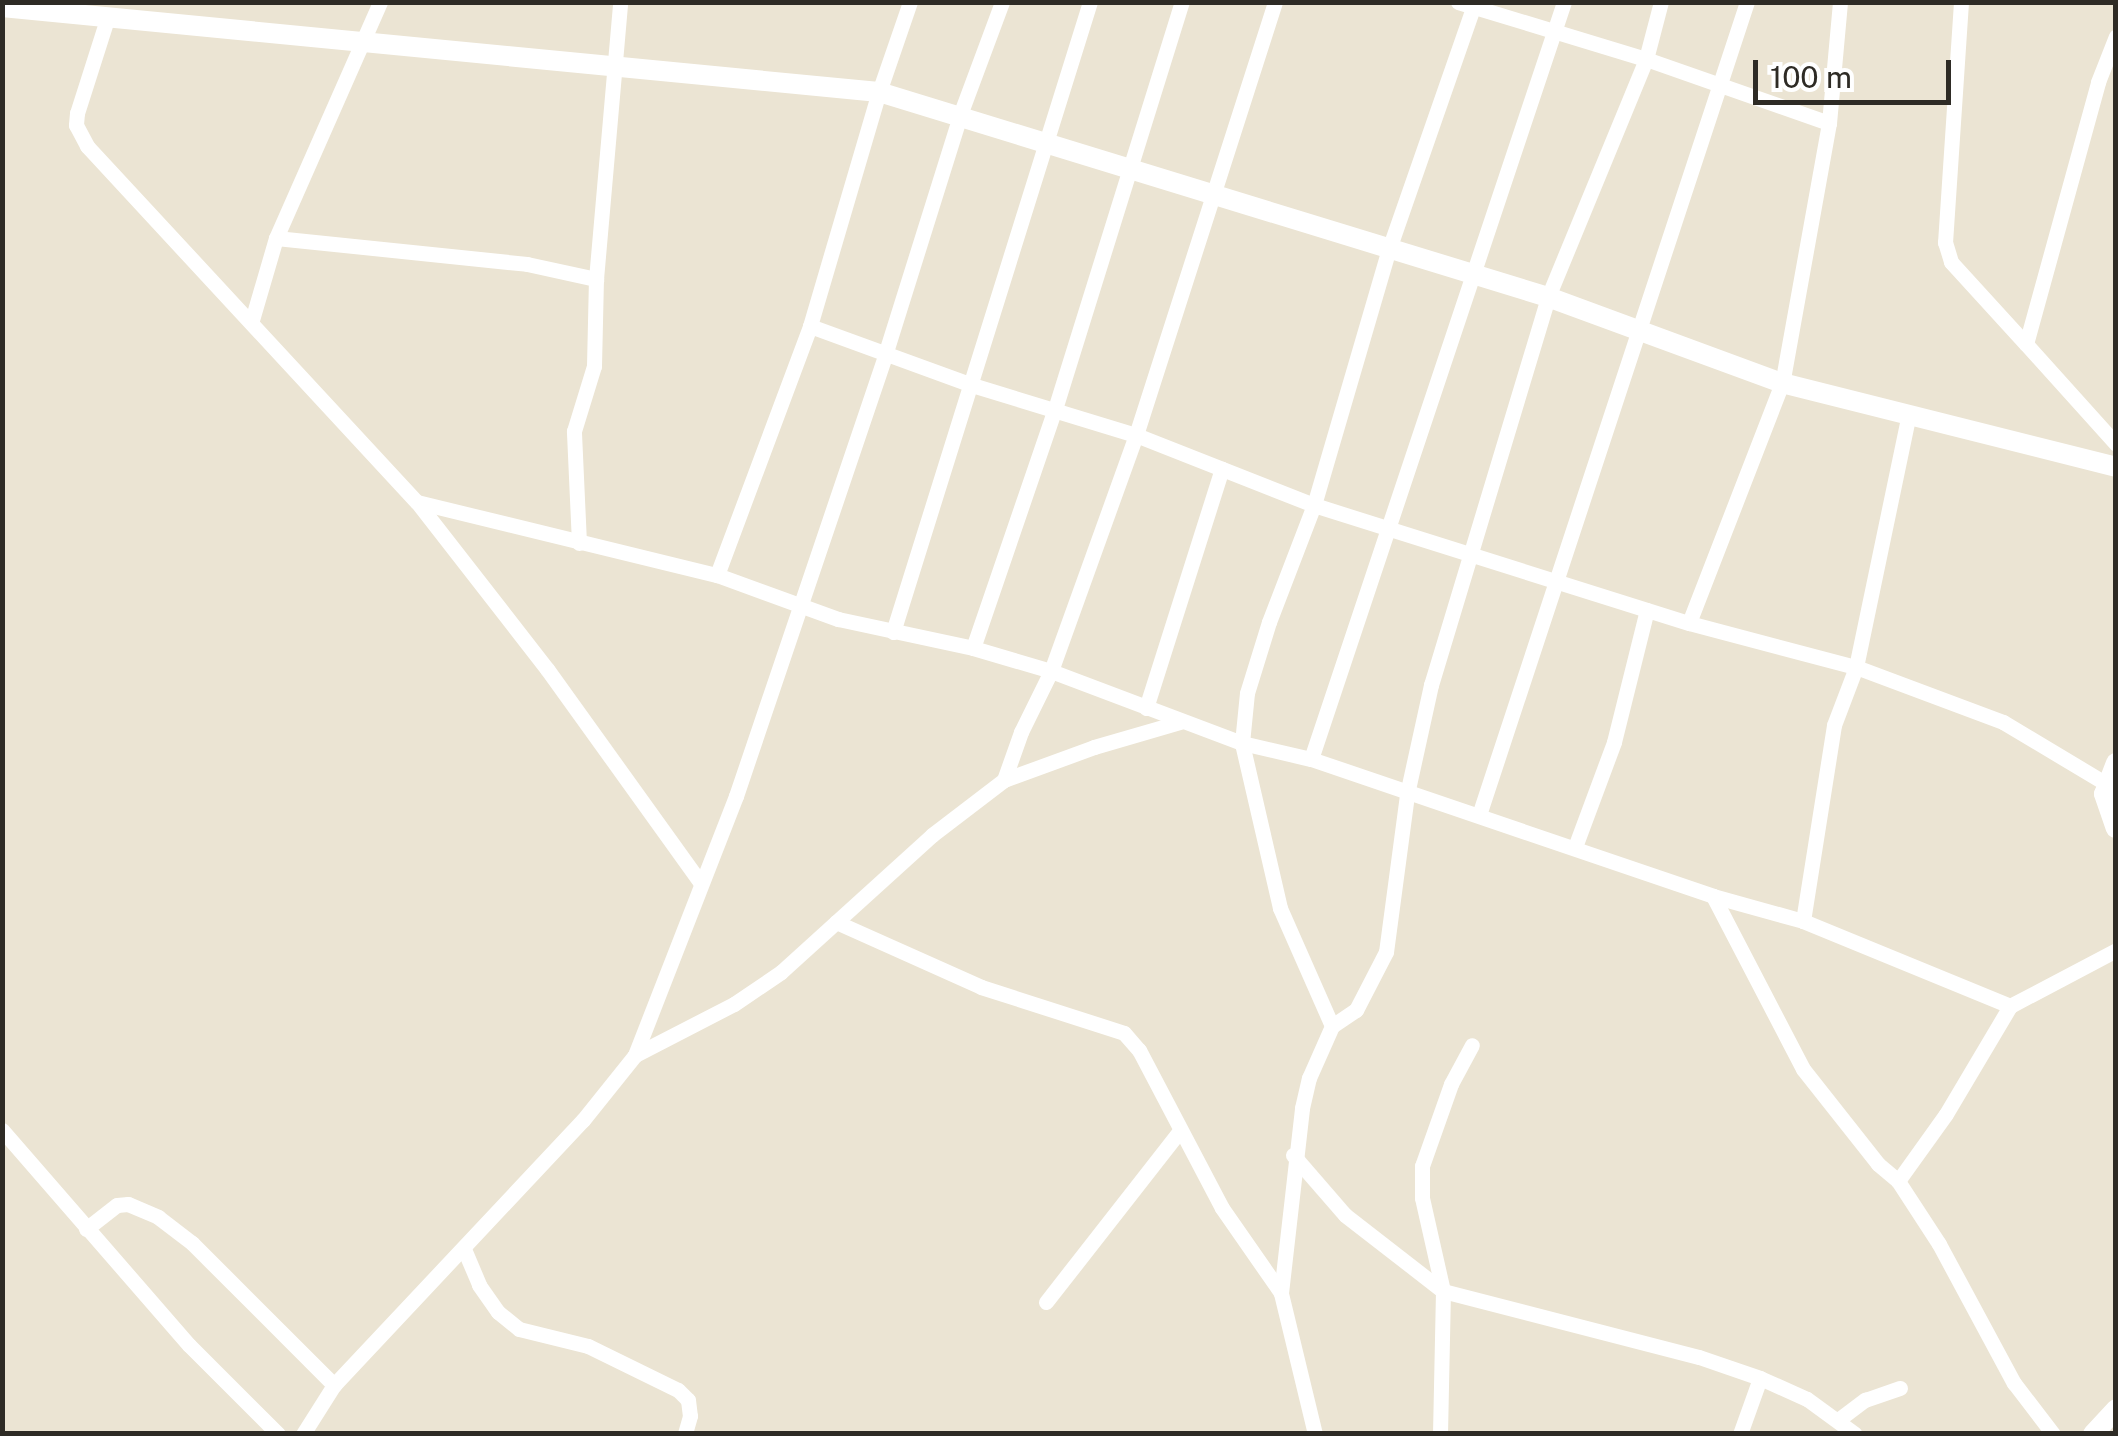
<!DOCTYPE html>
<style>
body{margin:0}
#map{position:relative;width:2118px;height:1436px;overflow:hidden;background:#ebe4d3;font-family:"Public Sans",sans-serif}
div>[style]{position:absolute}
.minor>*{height:15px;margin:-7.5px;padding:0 7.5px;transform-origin:7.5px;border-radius:7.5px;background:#fff}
.tertiary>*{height:20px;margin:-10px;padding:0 10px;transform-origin:10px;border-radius:10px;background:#fff}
span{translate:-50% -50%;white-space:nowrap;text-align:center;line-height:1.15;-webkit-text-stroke:10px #fff;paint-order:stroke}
.frame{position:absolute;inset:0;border:5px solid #2e2b25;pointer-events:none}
.scale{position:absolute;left:1753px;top:60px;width:198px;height:45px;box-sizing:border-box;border:5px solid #2e2b25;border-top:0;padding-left:12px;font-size:30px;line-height:35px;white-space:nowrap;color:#2e2b25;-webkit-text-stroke:8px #fff;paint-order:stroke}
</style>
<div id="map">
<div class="minor">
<i style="left:1458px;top:2px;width:196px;rotate:16.9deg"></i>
<i style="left:1646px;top:59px;width:194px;rotate:19.3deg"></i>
<i style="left:1829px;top:123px;width:264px;rotate:100.2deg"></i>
<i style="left:1782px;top:383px;width:257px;rotate:111.2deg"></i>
<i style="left:1961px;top:2px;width:241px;rotate:93.8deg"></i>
<i style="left:1945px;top:242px;width:21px;rotate:73deg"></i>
<i style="left:1951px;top:262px;width:111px;rotate:47.6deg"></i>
<i style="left:2026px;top:344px;width:272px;rotate:-74.6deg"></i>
<i style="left:2098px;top:82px;width:49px;rotate:-68.6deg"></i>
<i style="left:108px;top:16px;width:102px;rotate:107.7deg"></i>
<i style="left:77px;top:113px;width:12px;rotate:95deg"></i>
<i style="left:76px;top:125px;width:24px;rotate:62deg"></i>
<i style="left:87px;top:146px;width:485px;rotate:47.2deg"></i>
<i style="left:417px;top:502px;width:212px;rotate:52.1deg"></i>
<i style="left:547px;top:669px;width:262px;rotate:54.3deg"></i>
<i style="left:1829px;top:123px;width:121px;rotate:-84.8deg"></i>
<i style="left:276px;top:238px;width:252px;rotate:5.9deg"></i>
<i style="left:527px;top:264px;width:71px;rotate:12.3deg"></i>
<i style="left:252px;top:320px;width:85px;rotate:-73.7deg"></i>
<i style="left:276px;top:238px;width:258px;rotate:-66.2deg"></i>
<i style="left:810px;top:326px;width:172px;rotate:20deg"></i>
<i style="left:972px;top:385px;width:171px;rotate:17deg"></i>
<i style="left:1136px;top:435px;width:191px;rotate:21.5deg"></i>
<i style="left:1314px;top:505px;width:393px;rotate:17.5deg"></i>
<i style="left:1689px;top:623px;width:173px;rotate:14.8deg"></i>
<i style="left:1856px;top:667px;width:157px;rotate:20.5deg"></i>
<i style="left:2003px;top:722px;width:119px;rotate:30.9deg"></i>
<i style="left:2026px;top:344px;width:135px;rotate:48deg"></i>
<i style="left:417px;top:502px;width:309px;rotate:13.7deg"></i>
<i style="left:717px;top:575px;width:129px;rotate:20deg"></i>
<i style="left:838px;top:619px;width:138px;rotate:12.1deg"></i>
<i style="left:973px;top:648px;width:81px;rotate:16.4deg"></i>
<i style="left:1051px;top:671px;width:204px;rotate:20.7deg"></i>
<i style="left:1242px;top:743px;width:71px;rotate:13.1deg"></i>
<i style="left:1311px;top:759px;width:425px;rotate:18.8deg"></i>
<i style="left:1713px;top:896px;width:93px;rotate:15.5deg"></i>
<i style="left:1803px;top:921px;width:224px;rotate:22.3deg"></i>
<i style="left:2010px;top:1006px;width:120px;rotate:-27.8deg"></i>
<i style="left:579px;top:543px;width:112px;rotate:-92.6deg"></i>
<i style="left:574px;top:431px;width:68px;rotate:-72.9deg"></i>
<i style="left:594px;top:366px;width:87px;rotate:-88.7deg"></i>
<i style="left:596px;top:279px;width:278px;rotate:-85deg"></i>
<i style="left:717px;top:575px;width:266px;rotate:-69.5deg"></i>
<i style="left:810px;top:326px;width:244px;rotate:-73.6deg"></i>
<i style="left:879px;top:92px;width:95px;rotate:-71deg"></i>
<i style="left:893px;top:632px;width:660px;rotate:-72.64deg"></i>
<i style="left:973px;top:648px;width:253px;rotate:-71.1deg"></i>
<i style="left:1055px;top:409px;width:426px;rotate:-72.7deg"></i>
<i style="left:1146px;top:708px;width:251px;rotate:-72.4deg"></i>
<i style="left:1311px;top:759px;width:798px;rotate:-71.52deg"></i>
<i style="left:1004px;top:780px;width:51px;rotate:-70.5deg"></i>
<i style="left:1021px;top:732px;width:68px;rotate:-63.8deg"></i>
<i style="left:1051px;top:671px;width:251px;rotate:-70.2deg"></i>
<i style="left:1136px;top:435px;width:455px;rotate:-72.2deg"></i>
<i style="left:1479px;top:815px;width:856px;rotate:-71.76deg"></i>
<i style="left:1575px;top:847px;width:112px;rotate:-69.6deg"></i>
<i style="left:1614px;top:742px;width:136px;rotate:-76deg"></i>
<i style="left:1713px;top:896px;width:195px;rotate:62.5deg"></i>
<i style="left:1803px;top:1069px;width:121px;rotate:51.7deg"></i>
<i style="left:1878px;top:1164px;width:26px;rotate:40deg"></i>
<i style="left:1898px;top:1181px;width:75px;rotate:56.9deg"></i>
<i style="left:1939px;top:1244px;width:158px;rotate:61.7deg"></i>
<i style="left:2014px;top:1383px;width:64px;rotate:52.6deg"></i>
<i style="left:1803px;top:921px;width:198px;rotate:-81deg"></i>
<i style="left:1834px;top:725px;width:62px;rotate:-69.2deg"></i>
<i style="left:1856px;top:667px;width:259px;rotate:-78.2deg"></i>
<i style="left:836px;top:922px;width:159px;rotate:24.1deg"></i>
<i style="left:981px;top:987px;width:150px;rotate:17.8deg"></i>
<i style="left:1124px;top:1033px;width:23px;rotate:49deg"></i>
<i style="left:1139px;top:1050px;width:178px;rotate:62.3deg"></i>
<i style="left:1222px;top:1208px;width:103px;rotate:55.2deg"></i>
<i style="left:1332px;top:1026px;width:29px;rotate:-34deg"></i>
<i style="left:1356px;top:1010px;width:65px;rotate:-62.7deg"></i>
<i style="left:1386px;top:952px;width:159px;rotate:-82.4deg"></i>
<i style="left:1407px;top:794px;width:112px;rotate:-77.6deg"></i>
<i style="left:1431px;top:685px;width:405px;rotate:-73.2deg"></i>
<i style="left:1548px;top:297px;width:257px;rotate:-67.6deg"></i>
<i style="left:1646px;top:59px;width:59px;rotate:-75.3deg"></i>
<i style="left:635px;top:1055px;width:111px;rotate:-27.3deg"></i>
<i style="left:734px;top:1004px;width:57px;rotate:-34.2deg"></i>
<i style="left:781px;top:972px;width:204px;rotate:-42.2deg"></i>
<i style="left:932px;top:835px;width:91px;rotate:-37.4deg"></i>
<i style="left:1004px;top:780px;width:96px;rotate:-20.1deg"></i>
<i style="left:1094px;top:747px;width:90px;rotate:-16.2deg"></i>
<i style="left:2px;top:1130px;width:285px;rotate:49deg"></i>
<i style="left:189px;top:1345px;width:126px;rotate:45deg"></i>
<i style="left:1293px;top:1155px;width:79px;rotate:49.1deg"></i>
<i style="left:1345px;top:1215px;width:124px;rotate:37.8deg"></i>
<i style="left:1443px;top:1291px;width:264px;rotate:14.5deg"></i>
<i style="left:1699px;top:1357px;width:65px;rotate:19deg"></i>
<i style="left:1760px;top:1378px;width:51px;rotate:24.1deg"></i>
<i style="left:1807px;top:1399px;width:59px;rotate:36.1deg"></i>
<i style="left:1898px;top:1181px;width:82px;rotate:-54.4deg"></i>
<i style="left:1946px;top:1114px;width:126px;rotate:-59.3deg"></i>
<i style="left:86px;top:1229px;width:39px;rotate:-38deg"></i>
<i style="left:117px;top:1205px;width:11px;rotate:-5deg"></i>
<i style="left:128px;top:1204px;width:33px;rotate:23deg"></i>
<i style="left:158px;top:1217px;width:43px;rotate:37.4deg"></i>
<i style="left:192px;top:1243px;width:201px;rotate:45deg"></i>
<i style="left:464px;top:1249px;width:39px;rotate:67deg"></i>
<i style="left:479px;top:1285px;width:33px;rotate:55deg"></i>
<i style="left:498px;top:1312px;width:27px;rotate:39deg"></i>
<i style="left:519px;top:1329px;width:71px;rotate:13.8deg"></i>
<i style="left:588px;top:1346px;width:100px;rotate:26.1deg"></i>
<i style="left:678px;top:1390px;width:14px;rotate:45deg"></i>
<i style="left:688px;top:1400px;width:16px;rotate:83deg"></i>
<i style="left:690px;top:1416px;width:19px;rotate:106deg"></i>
<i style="left:1046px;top:1302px;width:216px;rotate:-52deg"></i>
<i style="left:1838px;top:1420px;width:34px;rotate:-37deg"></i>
<i style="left:1865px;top:1400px;width:37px;rotate:-19deg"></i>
<i style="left:303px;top:1434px;width:58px;rotate:-57.7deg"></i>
<i style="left:334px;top:1385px;width:364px;rotate:-46.8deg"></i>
<i style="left:583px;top:1120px;width:83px;rotate:-51.3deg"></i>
<i style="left:635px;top:1055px;width:278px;rotate:-68.7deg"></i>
<i style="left:736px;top:796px;width:465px;rotate:-71.3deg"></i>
<i style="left:885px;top:355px;width:251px;rotate:-72.6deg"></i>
<i style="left:960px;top:115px;width:121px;rotate:-69.6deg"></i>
<i style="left:1315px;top:1434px;width:145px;rotate:-103.6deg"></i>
<i style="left:1281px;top:1293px;width:186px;rotate:-83.5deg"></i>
<i style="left:1302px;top:1108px;width:31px;rotate:-77deg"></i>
<i style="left:1309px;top:1078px;width:57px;rotate:-66.1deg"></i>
<i style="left:1332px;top:1026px;width:129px;rotate:-113.8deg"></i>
<i style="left:1280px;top:908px;width:169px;rotate:-103deg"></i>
<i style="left:1242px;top:743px;width:50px;rotate:-84.3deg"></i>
<i style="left:1247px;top:693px;width:74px;rotate:-72.8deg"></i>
<i style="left:1269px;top:622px;width:125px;rotate:-69deg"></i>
<i style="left:1314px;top:505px;width:267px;rotate:-73.7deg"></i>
<i style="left:1389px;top:249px;width:262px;rotate:-70.8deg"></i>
<i style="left:1440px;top:1434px;width:143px;rotate:-88.8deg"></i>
<i style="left:1443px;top:1291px;width:95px;rotate:-102.7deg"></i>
<i style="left:1422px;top:1198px;width:32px;rotate:-90deg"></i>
<i style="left:1422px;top:1166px;width:87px;rotate:-70.5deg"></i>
<i style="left:1451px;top:1084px;width:44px;rotate:-61.7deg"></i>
<i style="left:1740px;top:1434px;width:59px;rotate:-70.3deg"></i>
</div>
<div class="tertiary">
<i style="left:2px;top:7px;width:881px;rotate:5.54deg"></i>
<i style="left:879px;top:92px;width:700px;rotate:17.04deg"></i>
<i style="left:1548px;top:297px;width:249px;rotate:20.2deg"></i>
<i style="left:1782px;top:383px;width:344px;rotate:14.1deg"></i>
<i style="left:2116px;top:763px;width:33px;rotate:111deg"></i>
<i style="left:2104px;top:794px;width:36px;rotate:71deg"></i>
<i style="left:2093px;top:1434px;width:34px;rotate:-47deg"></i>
</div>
<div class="frame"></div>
<div class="scale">100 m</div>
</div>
